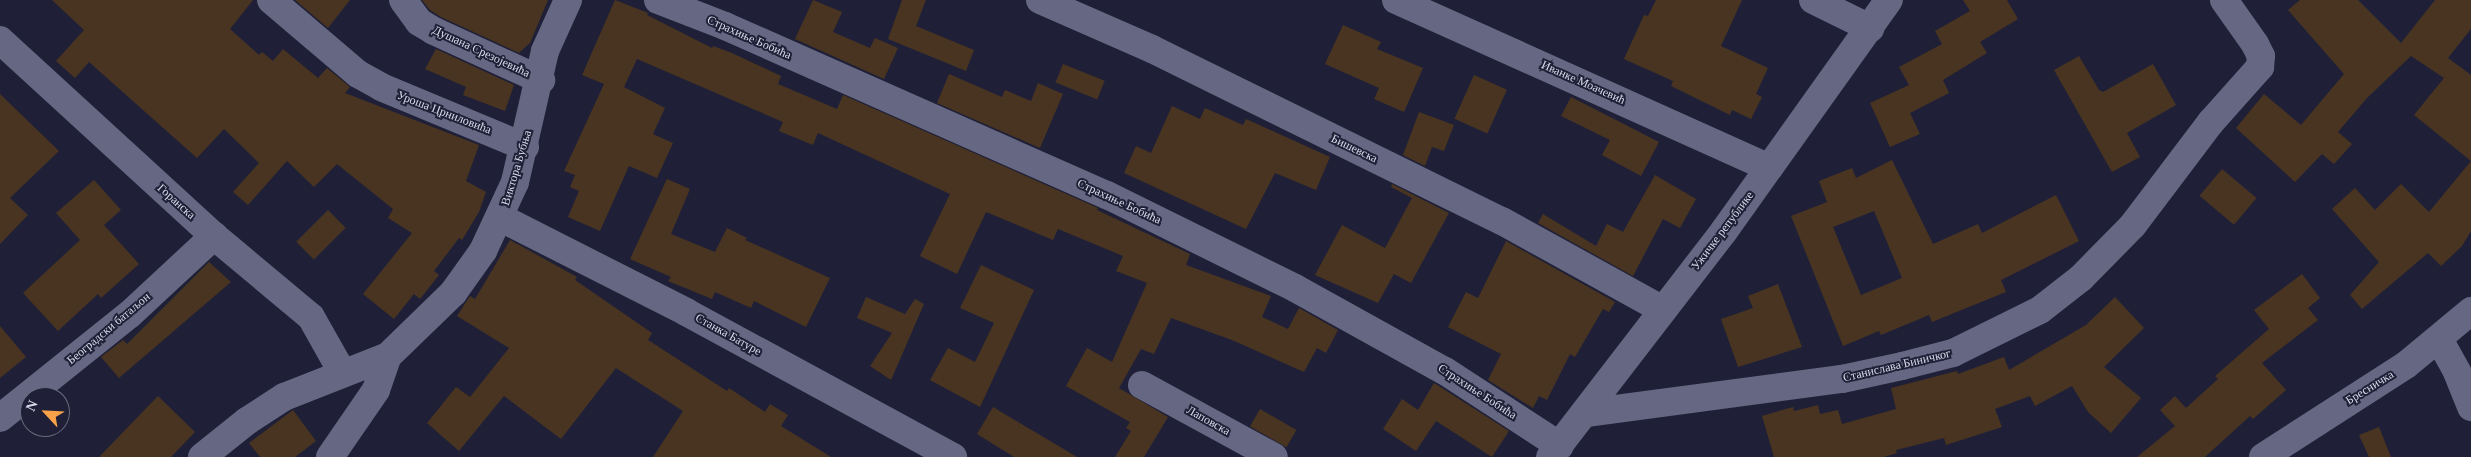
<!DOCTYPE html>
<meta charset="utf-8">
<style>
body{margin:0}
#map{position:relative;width:2471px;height:457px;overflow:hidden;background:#1f2037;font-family:"Times New Roman",serif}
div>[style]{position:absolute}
.building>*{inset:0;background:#483421;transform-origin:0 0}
.minor>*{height:28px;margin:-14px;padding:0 14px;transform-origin:14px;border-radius:14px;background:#666883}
span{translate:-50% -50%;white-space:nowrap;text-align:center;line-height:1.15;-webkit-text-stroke:4px #1f2037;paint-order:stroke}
.street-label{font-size:12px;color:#d9dbeb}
.north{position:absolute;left:20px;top:387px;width:50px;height:50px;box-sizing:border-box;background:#1f2037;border:1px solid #696b7f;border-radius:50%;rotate:295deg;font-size:14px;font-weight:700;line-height:20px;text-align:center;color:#d9dbeb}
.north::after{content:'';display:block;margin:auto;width:18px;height:22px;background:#f7a149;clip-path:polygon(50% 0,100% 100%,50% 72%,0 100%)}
</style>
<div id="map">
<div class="building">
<i style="clip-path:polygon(52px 0,253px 0,230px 29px,259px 55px,262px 52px,273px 61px,283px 49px,318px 78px,327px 68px,350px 87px,345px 93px,479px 145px,466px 181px,486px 192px,479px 212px,462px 240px,459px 238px,434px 271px,439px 275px,420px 299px,414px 294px,394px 319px,363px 294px,412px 233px,388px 218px,393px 209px,337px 164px,314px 187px,287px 161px,248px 205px,233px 192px,259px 163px,224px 129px,197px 158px,89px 62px,75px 78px,56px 61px,84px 30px)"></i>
<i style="clip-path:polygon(295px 0,350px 0,328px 28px)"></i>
<i style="clip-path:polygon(422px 0,548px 0,530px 43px,519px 53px,441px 17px,430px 10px)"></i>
<i style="clip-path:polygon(615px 0,648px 13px,647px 15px,712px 48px,713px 46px,732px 53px,781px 76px,778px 84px,837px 109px,843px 95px,1098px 208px,1097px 210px,1190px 254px,1186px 265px,1271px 296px,1262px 317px,1288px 329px,1299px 308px,1338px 330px,1326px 353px,1317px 348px,1304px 372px,1232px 340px,1171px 318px,1154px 354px,1141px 349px,1119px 388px,1168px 417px,1144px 457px,1115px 457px,1131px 431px,1126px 428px,1130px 422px,1066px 386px,1087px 348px,1112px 362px,1147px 283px,1116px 271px,1123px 256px,1058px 229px,1053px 240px,986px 212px,957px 274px,920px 256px,950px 194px,818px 133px,813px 145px,779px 131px,783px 122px,637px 59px,624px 87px,665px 108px,653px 134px,673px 143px,657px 178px,629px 166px,600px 231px,568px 217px,579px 191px,570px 187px,575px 175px,564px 171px,604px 84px,582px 75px)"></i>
<i style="clip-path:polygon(813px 0,842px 12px,833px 32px,870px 48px,875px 38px,898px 48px,884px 79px,795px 39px)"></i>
<i style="clip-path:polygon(902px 0,926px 0,916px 26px,974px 50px,966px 71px,888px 39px)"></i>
<i style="clip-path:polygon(1656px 0,1742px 0,1721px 46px,1768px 68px,1756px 94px,1762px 97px,1751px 119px,1732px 110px,1730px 115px,1671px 86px,1673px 81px,1624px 59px,1644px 15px,1648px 16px)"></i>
<i style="clip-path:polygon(1963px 0,2007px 0,2018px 19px,1980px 42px,1987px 53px,1943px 80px,1949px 93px,1910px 113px,1920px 134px,1890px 147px,1870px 103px,1909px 85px,1899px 67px,1942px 44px,1935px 31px,1970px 11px)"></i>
<i style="clip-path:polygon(2300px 0,2358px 0,2401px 43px,2435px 0,2471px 0,2471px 29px,2448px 58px,2471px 75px,2471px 231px,2462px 246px,2441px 266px,2428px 253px,2362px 309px,2350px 295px,2379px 262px,2332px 209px,2355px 188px,2375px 210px,2401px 184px,2429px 212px,2471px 161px,2414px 115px,2444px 78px,2411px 56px,2367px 98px,2338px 132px,2352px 144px,2334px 164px,2322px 154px,2295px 182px,2236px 128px,2264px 94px,2301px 125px,2344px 74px,2288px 10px)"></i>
<i style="clip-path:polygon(1343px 25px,1381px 42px,1377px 49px,1423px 68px,1404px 112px,1374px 99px,1379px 88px,1325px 64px)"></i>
<i style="clip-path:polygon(436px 49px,514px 85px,505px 111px,463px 95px,466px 87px,425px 69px)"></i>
<i style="clip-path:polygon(2079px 56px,2099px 90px,2103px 92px,2153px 64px,2176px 105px,2127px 133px,2140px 157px,2112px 172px,2054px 70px)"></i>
<i style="left:1063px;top:64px;width:45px;height:20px;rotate:22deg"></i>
<i style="clip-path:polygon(949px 74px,1002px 97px,1005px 90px,1031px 101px,1038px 83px,1063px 94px,1040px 148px,937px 103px)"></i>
<i style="left:1474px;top:75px;width:36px;height:48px;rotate:24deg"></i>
<i style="clip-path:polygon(0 94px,59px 151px,10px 198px,28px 215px,0 244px)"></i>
<i style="clip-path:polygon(1571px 97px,1659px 142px,1641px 176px,1602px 155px,1610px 140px,1561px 116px)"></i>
<i style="clip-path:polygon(1172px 106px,1200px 119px,1205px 108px,1243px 125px,1246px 119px,1330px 157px,1316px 190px,1275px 173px,1246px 229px,1124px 173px,1136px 146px,1151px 153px)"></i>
<i style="clip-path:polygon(1419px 112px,1454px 125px,1444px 151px,1432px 147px,1425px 166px,1403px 155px)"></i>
<i style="clip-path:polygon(evenodd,1892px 160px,1933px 244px,1978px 224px,1982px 233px,2056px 195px,2079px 241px,2001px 280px,2006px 292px,1932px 322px,1929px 315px,1881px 335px,1879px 331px,1843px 346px,1791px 216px,1827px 202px,1819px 181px,1852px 168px,1856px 178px,1892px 160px,1874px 211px,1902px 278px,1861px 295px,1833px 227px,1874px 211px)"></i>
<i style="left:2222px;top:169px;width:45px;height:35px;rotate:40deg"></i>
<i style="clip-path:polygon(1655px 175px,1696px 199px,1680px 228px,1663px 219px,1633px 276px,1538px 223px,1543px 214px,1596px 246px,1607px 224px,1623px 232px)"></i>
<i style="clip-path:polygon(667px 179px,690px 189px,671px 234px,715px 252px,727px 228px,747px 238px,745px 240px,830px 278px,806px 327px,754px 301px,751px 308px,715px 292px,712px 299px,668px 281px,671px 277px,630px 259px)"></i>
<i style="clip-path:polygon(94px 180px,121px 210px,104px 225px,139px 264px,101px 298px,98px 294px,58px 331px,23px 293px,80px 240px,56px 213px)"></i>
<i style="clip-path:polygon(1392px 184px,1449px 213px,1411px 283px,1394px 274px,1378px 303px,1315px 275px,1342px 225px,1385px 248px,1412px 198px,1391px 187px)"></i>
<i style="left:328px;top:210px;width:25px;height:45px;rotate:45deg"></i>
<i style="clip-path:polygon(510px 240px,577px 277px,575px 280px,652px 333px,648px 340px,727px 391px,729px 388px,765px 412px,770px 404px,788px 415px,781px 426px,831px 457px,653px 457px,683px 411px,616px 368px,561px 439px,504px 396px,459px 451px,427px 423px,456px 387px,470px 397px,509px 348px,457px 316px,470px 296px,475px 299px)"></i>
<i style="clip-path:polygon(1506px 241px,1615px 302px,1609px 312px,1603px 309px,1575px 357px,1570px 354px,1547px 400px,1539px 396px,1533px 408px,1488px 380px,1501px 354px,1448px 327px,1466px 292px,1478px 298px)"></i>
<i style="clip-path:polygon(209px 262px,231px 282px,119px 378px,101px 357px,123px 340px,127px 344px)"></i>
<i style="clip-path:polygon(981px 265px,1034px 290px,980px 407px,930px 380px,948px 348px,975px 362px,994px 323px,960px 308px)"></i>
<i style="clip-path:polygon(2302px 274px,2320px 298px,2308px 308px,2318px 320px,2262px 363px,2286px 390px,2253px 419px,2250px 416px,2205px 457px,2137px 457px,2175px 426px,2160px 410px,2175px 396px,2186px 408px,2218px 379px,2215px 376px,2269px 329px,2254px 310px)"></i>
<i style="clip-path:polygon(1778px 284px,1802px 347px,1738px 367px,1721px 319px,1753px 308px,1748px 296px)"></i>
<i style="clip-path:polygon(866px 297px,905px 314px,915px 299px,924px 304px,891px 380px,870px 366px,892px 333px,857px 318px)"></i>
<i style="clip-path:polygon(2115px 297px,2144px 328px,2104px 367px,2141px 398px,2111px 433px,2088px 412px,2072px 386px,2035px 406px,2030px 396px,1995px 409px,2002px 427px,1946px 445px,1944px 438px,1896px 450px,1897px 453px,1884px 457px,1774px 457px,1762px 416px,1793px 407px,1794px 411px,1818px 405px,1820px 414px,1838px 410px,1842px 424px,1896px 409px,1891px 388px,1957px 371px,1958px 374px,2004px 357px,2009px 370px,2086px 325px)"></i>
<i style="clip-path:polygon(0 326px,26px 357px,0 378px)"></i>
<i style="clip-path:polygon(1434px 383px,1509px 431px,1492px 457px,1436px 421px,1416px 451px,1383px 429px,1402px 399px,1418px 410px)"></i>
<i style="clip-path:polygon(158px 396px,195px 432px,171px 457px,99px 457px)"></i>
<i style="clip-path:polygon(993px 407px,1077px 457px,1014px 457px,977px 434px)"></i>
<i style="left:1260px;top:409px;width:42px;height:20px;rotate:30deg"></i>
<i style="clip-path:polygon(293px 410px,316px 441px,295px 457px,260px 457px,249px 443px)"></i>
<i style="clip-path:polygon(2379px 427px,2391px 457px,2369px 457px,2359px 435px)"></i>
</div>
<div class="minor">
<i style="left:271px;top:0;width:114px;rotate:40.4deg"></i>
<i style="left:358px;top:74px;width:26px;rotate:29deg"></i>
<i style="left:381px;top:87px;width:156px;rotate:22.6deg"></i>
<i style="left:403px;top:0;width:27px;rotate:54deg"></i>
<i style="left:419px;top:22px;width:17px;rotate:31deg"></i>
<i style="left:434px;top:31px;width:118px;rotate:24.6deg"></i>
<i style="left:658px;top:0;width:72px;rotate:21.2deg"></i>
<i style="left:725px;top:26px;width:418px;rotate:23.9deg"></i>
<i style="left:1107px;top:195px;width:210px;rotate:26.3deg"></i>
<i style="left:1295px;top:288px;width:171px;rotate:29deg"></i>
<i style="left:1445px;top:371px;width:137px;rotate:33.1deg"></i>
<i style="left:1040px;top:0;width:122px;rotate:23.6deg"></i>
<i style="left:1152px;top:49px;width:390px;rotate:26.2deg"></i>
<i style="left:1502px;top:221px;width:184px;rotate:28.9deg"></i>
<i style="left:1396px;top:0;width:409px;rotate:24.2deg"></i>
<i style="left:1813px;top:0;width:64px;rotate:26.2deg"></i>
<i style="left:0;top:40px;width:290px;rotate:42.5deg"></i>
<i style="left:214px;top:236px;width:126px;rotate:39.9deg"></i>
<i style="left:311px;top:317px;width:63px;rotate:60.6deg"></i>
<i style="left:501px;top:218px;width:208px;rotate:26.9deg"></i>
<i style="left:686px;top:312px;width:304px;rotate:28.5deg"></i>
<i style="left:2439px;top:339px;width:38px;rotate:61deg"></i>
<i style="left:2457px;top:372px;width:38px;rotate:68deg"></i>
<i style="left:1142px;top:385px;width:150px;rotate:28.6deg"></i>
<i style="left:1586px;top:413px;width:258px;rotate:-7.6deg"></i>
<i style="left:1842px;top:379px;width:61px;rotate:-12.2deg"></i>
<i style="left:1902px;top:366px;width:53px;rotate:-14.3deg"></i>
<i style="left:1953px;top:353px;width:97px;rotate:-26.3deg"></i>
<i style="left:2040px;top:310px;width:52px;rotate:-38deg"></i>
<i style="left:2081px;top:278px;width:74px;rotate:-45.5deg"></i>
<i style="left:2133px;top:225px;width:129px;rotate:-52.9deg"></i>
<i style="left:2211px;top:122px;width:74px;rotate:-48.3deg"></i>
<i style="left:2260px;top:67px;width:11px;rotate:-85deg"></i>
<i style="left:2261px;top:56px;width:13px;rotate:-117deg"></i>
<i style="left:2255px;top:44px;width:54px;rotate:-125.2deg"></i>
<i style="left:0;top:418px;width:166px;rotate:-38.7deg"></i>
<i style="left:130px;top:314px;width:115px;rotate:-42.9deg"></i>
<i style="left:202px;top:457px;width:58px;rotate:-38.7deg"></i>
<i style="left:247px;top:421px;width:44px;rotate:-33deg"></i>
<i style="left:284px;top:397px;width:112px;rotate:-21.5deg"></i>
<i style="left:388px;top:356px;width:91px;rotate:-44.1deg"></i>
<i style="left:453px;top:293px;width:52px;rotate:-54.5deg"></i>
<i style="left:483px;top:251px;width:76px;rotate:-65.1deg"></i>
<i style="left:515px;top:182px;width:134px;rotate:-77.1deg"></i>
<i style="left:545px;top:51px;width:56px;rotate:-65.7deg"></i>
<i style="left:330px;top:457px;width:81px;rotate:-55.5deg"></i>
<i style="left:376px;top:390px;width:36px;rotate:-71deg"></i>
<i style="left:1550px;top:457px;width:285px;rotate:-52.4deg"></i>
<i style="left:1724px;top:231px;width:284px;rotate:-54.5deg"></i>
<i style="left:2263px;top:457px;width:170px;rotate:-32.8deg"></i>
<i style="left:2406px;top:365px;width:85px;rotate:-39.7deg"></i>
</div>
<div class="street-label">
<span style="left:749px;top:38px;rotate:24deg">Страхиње Бобића</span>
<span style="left:481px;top:52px;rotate:25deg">Душана Срезојевића</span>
<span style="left:1583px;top:83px;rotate:24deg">Иванке Моачевић</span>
<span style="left:444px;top:113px;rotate:21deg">Уроша Црниловића</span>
<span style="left:1354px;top:149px;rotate:26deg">Бишевска</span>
<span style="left:517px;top:168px;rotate:-73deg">Виктора Бубња</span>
<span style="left:176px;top:202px;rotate:42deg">Горанска</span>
<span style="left:1119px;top:202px;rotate:25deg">Страхиње Бобића</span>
<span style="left:1723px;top:231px;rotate:-53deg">Ужичке републике</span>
<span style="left:109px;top:329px;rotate:-40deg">Београдски батаљон</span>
<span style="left:728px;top:335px;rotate:29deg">Станка Батуре</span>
<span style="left:1897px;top:366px;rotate:-13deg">Станислава Биничког</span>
<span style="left:2370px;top:388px;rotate:-32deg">Бресничка</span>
<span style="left:1477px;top:392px;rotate:33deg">Страхиње Бобића</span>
<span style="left:1208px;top:421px;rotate:29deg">Лаповска</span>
</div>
<div class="north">N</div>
</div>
